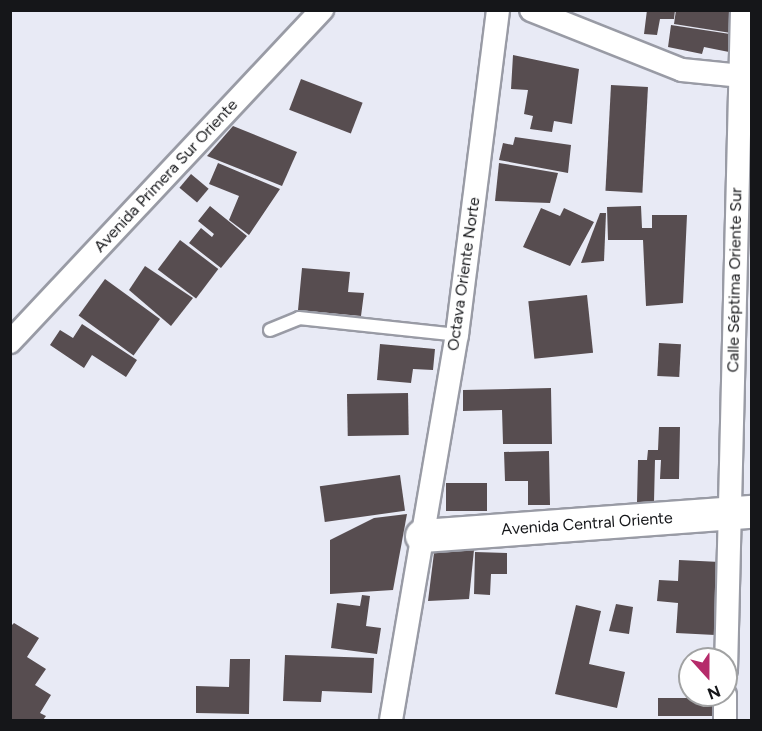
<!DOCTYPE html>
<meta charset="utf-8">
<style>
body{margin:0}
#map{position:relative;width:762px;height:731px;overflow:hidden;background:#e8eaf5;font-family:Figtree,sans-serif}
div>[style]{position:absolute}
.building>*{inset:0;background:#574d50;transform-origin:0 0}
.roads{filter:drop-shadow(2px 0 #999ba5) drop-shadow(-2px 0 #999ba5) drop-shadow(0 2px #999ba5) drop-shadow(0 -2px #999ba5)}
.lane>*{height:12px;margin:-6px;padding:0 6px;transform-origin:6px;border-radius:6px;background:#fff}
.street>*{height:22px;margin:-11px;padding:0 11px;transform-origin:11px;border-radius:11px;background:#fff}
.secondary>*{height:32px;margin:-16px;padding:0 16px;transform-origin:16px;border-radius:16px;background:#fff}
span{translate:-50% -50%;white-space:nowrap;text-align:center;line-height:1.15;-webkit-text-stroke:6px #fff;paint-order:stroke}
.street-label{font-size:16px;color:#151619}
.frame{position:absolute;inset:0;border:12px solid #151619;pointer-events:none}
.north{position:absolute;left:678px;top:647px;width:60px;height:60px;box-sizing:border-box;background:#fff;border:2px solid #a1a2a3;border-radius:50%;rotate:159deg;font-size:16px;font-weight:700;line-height:24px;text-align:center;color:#151619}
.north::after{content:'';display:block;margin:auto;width:21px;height:27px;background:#b52b6a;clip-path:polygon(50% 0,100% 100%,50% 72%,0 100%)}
</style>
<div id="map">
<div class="building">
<i style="clip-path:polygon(647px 10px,675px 10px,674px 19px,660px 19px,657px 35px,644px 34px)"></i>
<i style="clip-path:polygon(676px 10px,734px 10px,731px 33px,674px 24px)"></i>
<i style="clip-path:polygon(671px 25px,730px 34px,729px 52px,704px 47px,702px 54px,668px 47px)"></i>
<i style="clip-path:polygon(513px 55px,579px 69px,572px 124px,554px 121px,552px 132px,530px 129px,533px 116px,524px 114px,528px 90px,511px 89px)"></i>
<i style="left:301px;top:79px;width:66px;height:33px;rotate:21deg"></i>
<i style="left:611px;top:85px;width:37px;height:106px;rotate:3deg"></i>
<i style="clip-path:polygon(233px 126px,297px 152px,282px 186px,207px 156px)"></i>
<i style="clip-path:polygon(515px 137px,571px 145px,568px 173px,499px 160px,503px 143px,513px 145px)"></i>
<i style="clip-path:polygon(218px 163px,280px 189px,249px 235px,229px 220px,239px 196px,209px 184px)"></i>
<i style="clip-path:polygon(499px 163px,558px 173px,550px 203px,495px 201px)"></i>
<i style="left:191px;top:174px;width:23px;height:18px;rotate:40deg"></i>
<i style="clip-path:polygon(210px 206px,247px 236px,221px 268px,189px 243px,201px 228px,212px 237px,214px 234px,198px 221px)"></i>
<i style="clip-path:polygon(641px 206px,642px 228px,652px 228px,652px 215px,687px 215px,683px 303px,646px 306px,643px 240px,608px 240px,607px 207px)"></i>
<i style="clip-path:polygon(541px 208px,560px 216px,564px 208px,594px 222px,570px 266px,523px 247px)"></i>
<i style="clip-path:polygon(600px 213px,606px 213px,604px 261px,581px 263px)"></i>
<i style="left:180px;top:240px;width:48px;height:37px;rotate:37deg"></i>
<i style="clip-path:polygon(145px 266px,193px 298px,171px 326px,129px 290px)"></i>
<i style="clip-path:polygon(302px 268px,350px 272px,348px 292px,364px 293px,361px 316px,298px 310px)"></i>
<i style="left:105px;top:279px;width:68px;height:45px;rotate:36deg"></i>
<i style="left:587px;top:295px;width:58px;height:59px;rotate:84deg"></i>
<i style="clip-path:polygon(82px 324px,137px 360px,126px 377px,92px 355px,84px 368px,50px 345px,60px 330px,73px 338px)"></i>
<i style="left:659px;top:343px;width:22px;height:33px;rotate:3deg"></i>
<i style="clip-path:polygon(380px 344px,435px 349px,433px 370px,413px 369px,411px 383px,377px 380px)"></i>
<i style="clip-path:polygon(551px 388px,552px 444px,503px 444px,502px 410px,463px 411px,463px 390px)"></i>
<i style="left:408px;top:393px;width:42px;height:61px;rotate:89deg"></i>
<i style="clip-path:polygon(659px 427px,680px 427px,679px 479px,660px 479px,661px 460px,655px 460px,654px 502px,637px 502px,638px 460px,647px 460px,648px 450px,658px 450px)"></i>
<i style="clip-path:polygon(549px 451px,550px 505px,528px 505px,528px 481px,505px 481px,504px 452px)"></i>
<i style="left:400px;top:475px;width:36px;height:81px;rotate:82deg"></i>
<i style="left:446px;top:483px;width:41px;height:28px"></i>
<i style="clip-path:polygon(407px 514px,393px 590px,330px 594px,330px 540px,374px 518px)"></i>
<i style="clip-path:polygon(435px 545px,474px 550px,469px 599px,428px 601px)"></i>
<i style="clip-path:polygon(475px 552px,507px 553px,507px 574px,491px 574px,490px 595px,474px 594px)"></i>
<i style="clip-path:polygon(679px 560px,720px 562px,715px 635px,676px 633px,678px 603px,657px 601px,659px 580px,678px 581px)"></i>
<i style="clip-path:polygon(362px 595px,370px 596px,366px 626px,381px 628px,377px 654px,331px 648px,337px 603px,360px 606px)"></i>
<i style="clip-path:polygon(616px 604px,633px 607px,629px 634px,609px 631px)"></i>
<i style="clip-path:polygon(576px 605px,601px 611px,589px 664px,625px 672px,617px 708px,555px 694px)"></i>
<i style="clip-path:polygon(14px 623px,39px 638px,27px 657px,46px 669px,35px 685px,51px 695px,40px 713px,46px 716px,43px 720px,10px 720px,10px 627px)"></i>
<i style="clip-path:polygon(285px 655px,374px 658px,372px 693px,322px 691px,321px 702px,283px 701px)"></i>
<i style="clip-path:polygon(230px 659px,250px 659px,249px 714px,196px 713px,196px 686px,229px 687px)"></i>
<i style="left:713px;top:698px;width:18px;height:55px;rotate:90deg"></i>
</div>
<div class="roads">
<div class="lane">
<i style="left:270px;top:330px;width:31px;rotate:-22deg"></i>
<i style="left:299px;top:318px;width:159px;rotate:6.1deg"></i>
</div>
<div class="street">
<i style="left:531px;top:10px;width:162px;rotate:21.7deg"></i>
<i style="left:682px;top:70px;width:70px;rotate:5.7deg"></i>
<i style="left:10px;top:342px;width:456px;rotate:-46.8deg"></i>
<i style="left:726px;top:670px;width:660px;rotate:-88.61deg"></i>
<i style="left:391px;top:720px;width:391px;rotate:-80.3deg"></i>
<i style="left:457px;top:335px;width:328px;rotate:-82.8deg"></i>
<i style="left:725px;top:720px;width:25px;rotate:-90deg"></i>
</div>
<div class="secondary">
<i style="left:422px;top:536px;width:331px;rotate:-4.2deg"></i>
</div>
</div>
<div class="street-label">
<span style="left:166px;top:176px;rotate:-47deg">Avenida Primera Sur Oriente</span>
<span style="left:464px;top:274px;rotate:-82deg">Octava Oriente Norte</span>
<span style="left:735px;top:280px;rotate:-89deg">Calle Séptima Oriente Sur</span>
<span style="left:587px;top:524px;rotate:-4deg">Avenida Central Oriente</span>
</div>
<div class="frame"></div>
<div class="north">N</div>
</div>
